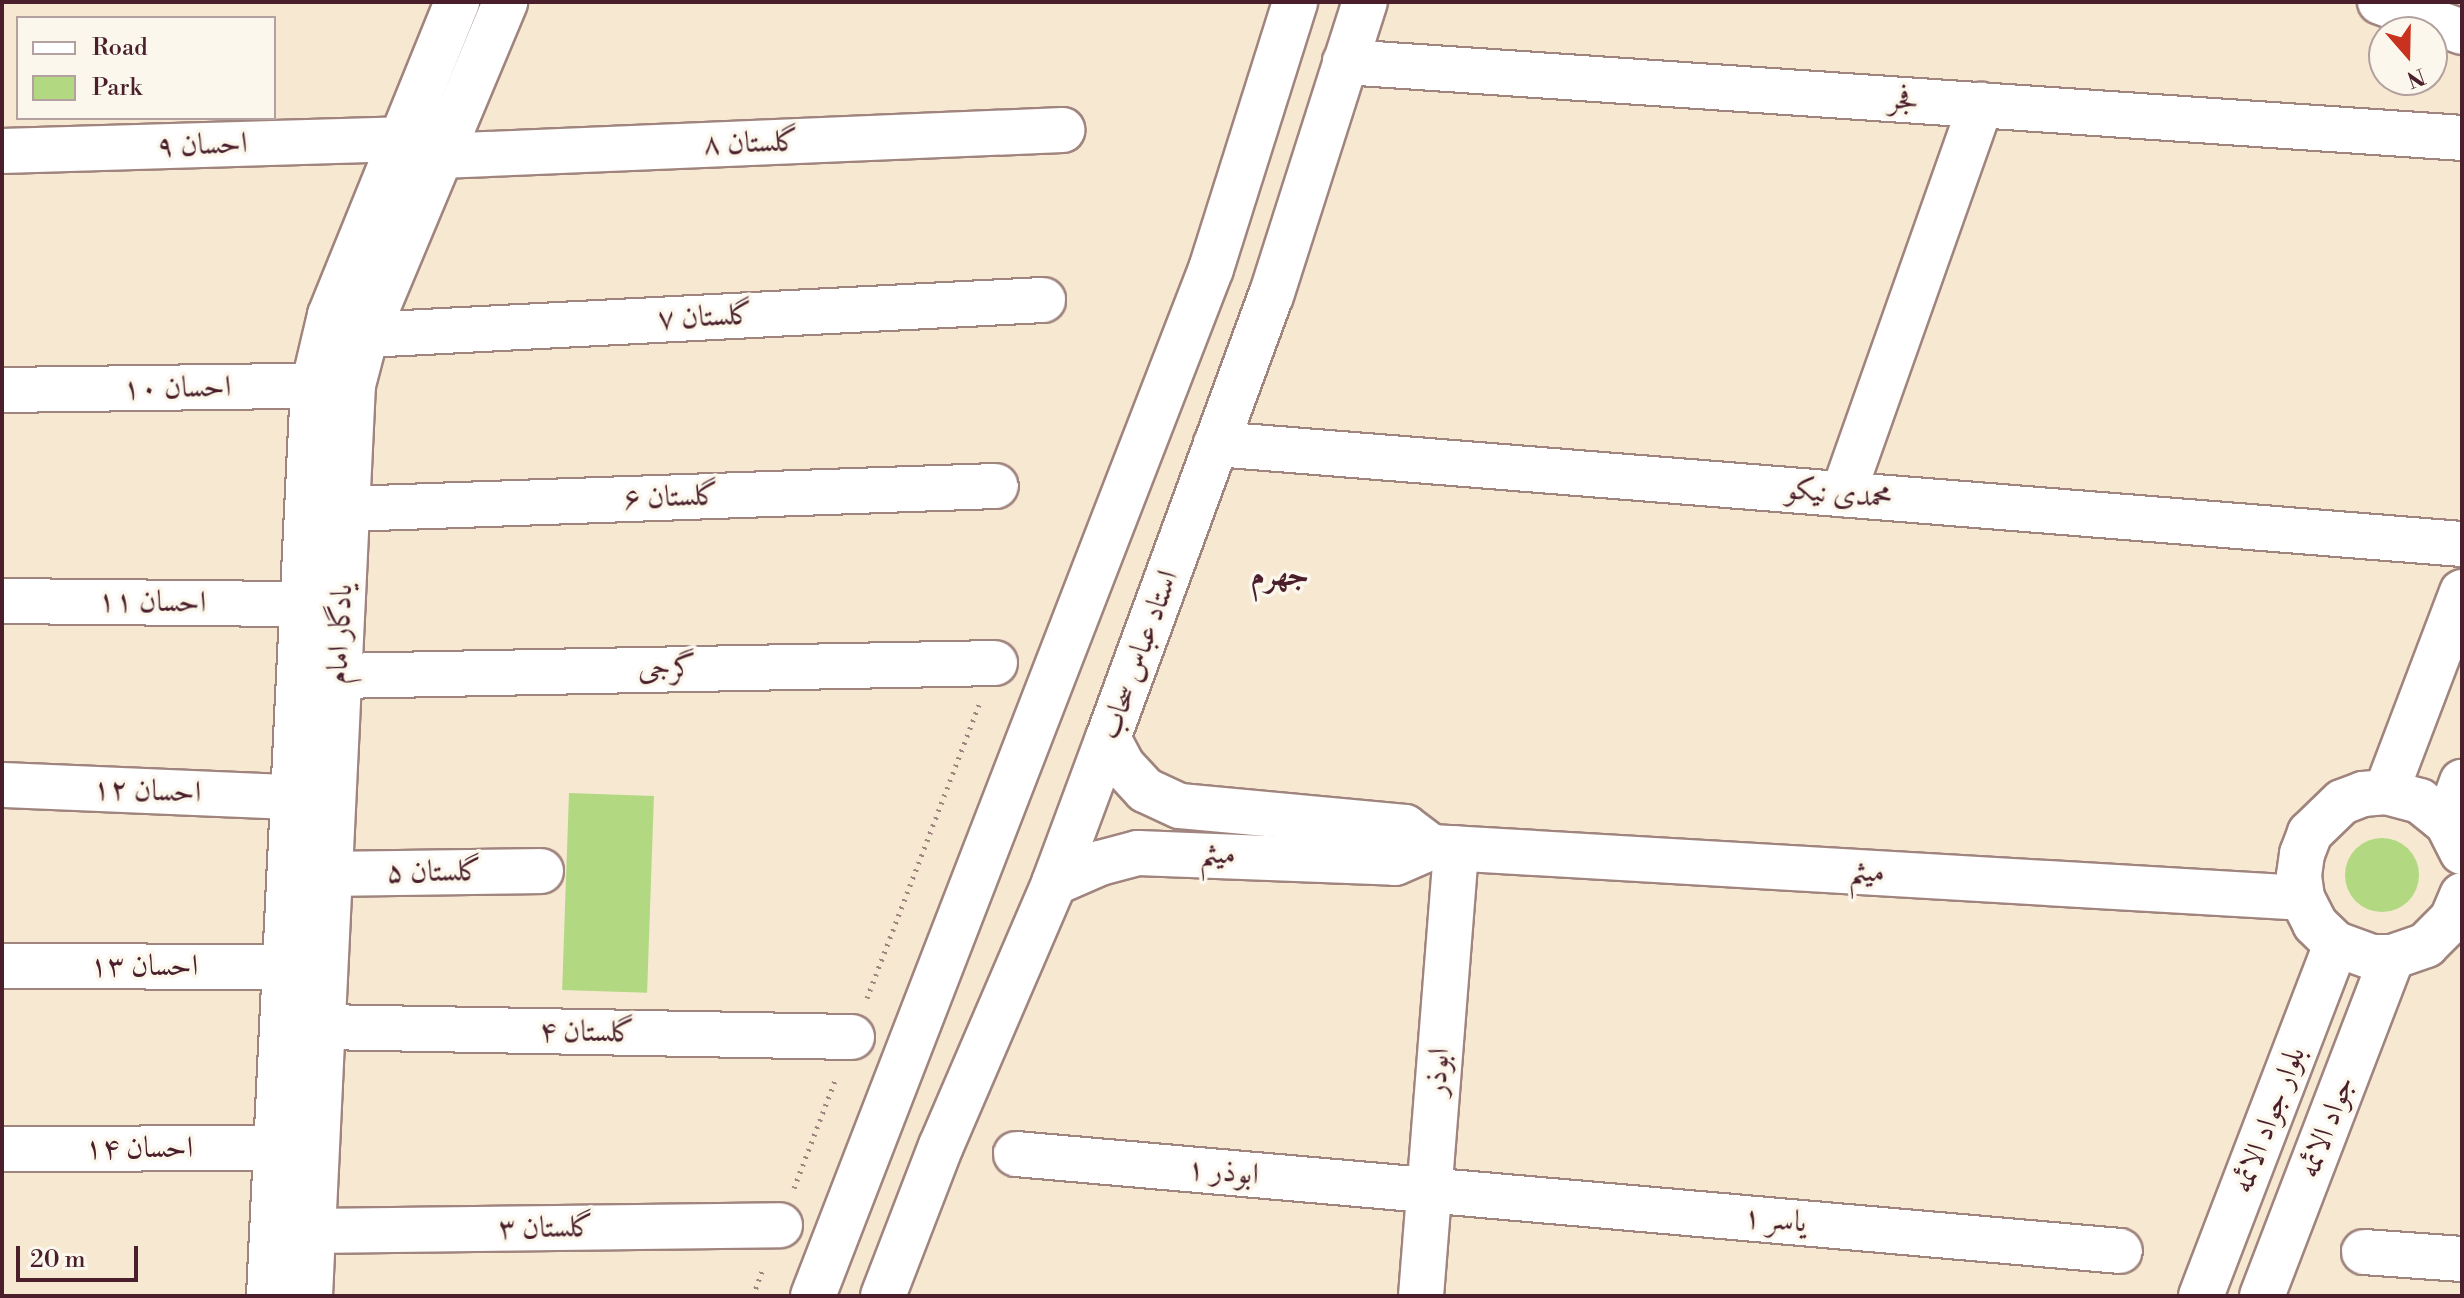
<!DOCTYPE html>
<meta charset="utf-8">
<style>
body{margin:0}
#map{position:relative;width:2464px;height:1298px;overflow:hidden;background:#f7e8d2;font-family:"Libre Bodoni",Amiri,serif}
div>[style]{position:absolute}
.green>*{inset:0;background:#b2d982;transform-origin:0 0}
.round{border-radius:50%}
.path>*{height:5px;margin-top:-2.5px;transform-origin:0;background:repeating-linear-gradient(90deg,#a0847e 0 2px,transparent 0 8px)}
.roads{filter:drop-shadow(2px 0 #a0847e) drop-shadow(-2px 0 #a0847e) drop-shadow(0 2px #a0847e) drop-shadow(0 -2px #a0847e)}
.minor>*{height:44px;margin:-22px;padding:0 22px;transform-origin:22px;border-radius:22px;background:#fff}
.tertiary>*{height:44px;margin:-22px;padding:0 22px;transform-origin:22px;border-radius:22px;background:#fff}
.secondary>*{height:44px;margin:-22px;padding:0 22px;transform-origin:22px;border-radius:22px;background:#fff}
span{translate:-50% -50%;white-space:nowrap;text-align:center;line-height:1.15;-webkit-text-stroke:7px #fbf7ec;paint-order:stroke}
.street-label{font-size:30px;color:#4a1f2b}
.neighbourhood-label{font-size:32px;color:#4a1f2b;font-weight:700}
.frame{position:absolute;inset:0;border:4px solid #4a1f2b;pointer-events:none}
.legend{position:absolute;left:16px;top:16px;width:260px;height:104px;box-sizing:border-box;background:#fbf7ec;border:2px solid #b4a19f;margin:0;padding:10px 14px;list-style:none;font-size:24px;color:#4a1f2b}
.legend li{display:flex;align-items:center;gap:16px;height:40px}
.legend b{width:40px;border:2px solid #b4a19f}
.north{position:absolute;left:2368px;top:16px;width:80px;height:80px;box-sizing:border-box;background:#fbf7ec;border:2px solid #b4a19f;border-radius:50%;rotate:160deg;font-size:22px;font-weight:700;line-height:32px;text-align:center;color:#4a1f2b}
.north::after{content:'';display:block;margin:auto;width:28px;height:36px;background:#c8321e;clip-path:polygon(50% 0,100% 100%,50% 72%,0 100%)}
.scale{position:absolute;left:16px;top:1246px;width:122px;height:36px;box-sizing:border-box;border:4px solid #4a1f2b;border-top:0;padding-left:10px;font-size:24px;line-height:28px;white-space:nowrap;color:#4a1f2b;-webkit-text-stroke:6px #fbf7ec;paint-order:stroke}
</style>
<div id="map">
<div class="green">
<i style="left:569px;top:793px;width:85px;height:197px;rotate:2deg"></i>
<i class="round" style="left:2345px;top:838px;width:74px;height:74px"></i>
</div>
<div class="path">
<i style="left:867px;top:998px;width:314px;rotate:-69.1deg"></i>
<i style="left:794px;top:1188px;width:118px;rotate:-69.1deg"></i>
<i style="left:753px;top:1296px;width:29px;rotate:-70deg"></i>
</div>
<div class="roads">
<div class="minor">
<i style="left:2380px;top:2px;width:87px;rotate:20.1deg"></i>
<i style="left:1345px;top:62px;width:1120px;rotate:3.89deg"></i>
<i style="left:2px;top:151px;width:400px;rotate:-1.7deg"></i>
<i style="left:440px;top:156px;width:623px;rotate:-2.39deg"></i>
<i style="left:366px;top:335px;width:678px;rotate:-2.96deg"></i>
<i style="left:1216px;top:444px;width:1250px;rotate:4.59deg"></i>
<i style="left:1843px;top:494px;width:413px;rotate:-70.5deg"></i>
<i style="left:347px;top:509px;width:649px;rotate:-2.03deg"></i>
<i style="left:2px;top:601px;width:301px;rotate:0.6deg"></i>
<i style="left:338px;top:676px;width:657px;rotate:-1.13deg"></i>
<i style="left:2px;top:785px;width:291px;rotate:2.4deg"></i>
<i style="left:328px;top:874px;width:213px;rotate:-0.8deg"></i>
<i style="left:2px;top:966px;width:283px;rotate:0.2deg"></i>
<i style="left:322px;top:1027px;width:530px;rotate:1.08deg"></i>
<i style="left:2px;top:1149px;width:274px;rotate:-0.2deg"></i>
<i style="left:1016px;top:1154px;width:1108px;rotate:5.02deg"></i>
<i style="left:313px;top:1231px;width:467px;rotate:-0.7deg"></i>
<i style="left:2364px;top:1252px;width:98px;rotate:4.1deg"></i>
<i style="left:1421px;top:1296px;width:449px;rotate:-85.5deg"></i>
</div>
<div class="tertiary">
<i style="left:2px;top:390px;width:338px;rotate:-0.8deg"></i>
<i style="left:1108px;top:738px;width:32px;rotate:62deg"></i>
<i style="left:1123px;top:766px;width:33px;rotate:47deg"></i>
<i style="left:1145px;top:790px;width:38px;rotate:25deg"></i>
<i style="left:1180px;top:806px;width:226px;rotate:5.3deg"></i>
<i style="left:1405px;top:827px;width:34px;rotate:37deg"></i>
<i style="left:1054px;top:883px;width:50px;rotate:-23.5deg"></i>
<i style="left:1100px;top:863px;width:39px;rotate:-15deg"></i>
<i style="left:1138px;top:853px;width:257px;rotate:2.2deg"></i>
<i style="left:1395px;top:863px;width:40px;rotate:-23.4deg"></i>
<i style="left:1432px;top:847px;width:871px;rotate:3.35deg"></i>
<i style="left:269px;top:1296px;width:910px;rotate:-87.23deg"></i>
<i style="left:313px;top:387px;width:74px;rotate:-76.7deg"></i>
<i style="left:330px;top:315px;width:338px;rotate:-67.9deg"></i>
<i style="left:310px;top:1296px;width:912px;rotate:-87.3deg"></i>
<i style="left:353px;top:385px;width:52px;rotate:-75.4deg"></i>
<i style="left:366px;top:335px;width:361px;rotate:-67.3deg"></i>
<i style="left:813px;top:1296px;width:1101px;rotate:-68.82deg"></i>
<i style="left:1211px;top:269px;width:280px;rotate:-72.5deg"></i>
<i style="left:883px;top:1296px;width:161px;rotate:-68.9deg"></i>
<i style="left:941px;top:1146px;width:286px;rotate:-66.7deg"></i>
<i style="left:1054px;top:883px;width:155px;rotate:-69.6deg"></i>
<i style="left:1108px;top:738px;width:471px;rotate:-69.8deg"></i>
<i style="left:1271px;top:296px;width:309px;rotate:-72.3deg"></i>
</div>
<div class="secondary">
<i style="left:2386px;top:792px;width:214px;rotate:-69.2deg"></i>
<i style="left:2447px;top:823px;width:44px;rotate:-69.9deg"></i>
<i style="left:2462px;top:852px;width:33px;rotate:-117deg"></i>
<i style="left:2447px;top:823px;width:35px;rotate:-141deg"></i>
<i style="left:2420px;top:801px;width:35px;rotate:-165deg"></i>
<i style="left:2386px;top:792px;width:23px;rotate:175deg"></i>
<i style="left:2363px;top:794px;width:22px;rotate:159deg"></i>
<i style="left:2342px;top:802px;width:45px;rotate:135.9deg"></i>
<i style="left:2310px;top:833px;width:22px;rotate:111deg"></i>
<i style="left:2302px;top:854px;width:22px;rotate:98deg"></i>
<i style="left:2299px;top:876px;width:22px;rotate:82deg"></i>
<i style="left:2302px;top:898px;width:29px;rotate:63deg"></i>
<i style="left:2315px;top:924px;width:29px;rotate:44deg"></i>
<i style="left:2336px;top:944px;width:38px;rotate:20deg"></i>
<i style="left:2372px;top:957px;width:20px"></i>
<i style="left:2392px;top:957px;width:36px;rotate:-19deg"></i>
<i style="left:2426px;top:945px;width:37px;rotate:-45deg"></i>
<i style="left:2452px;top:919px;width:26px;rotate:-67deg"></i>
<i style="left:2201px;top:1296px;width:377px;rotate:-69deg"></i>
<i style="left:2262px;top:1296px;width:363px;rotate:-69deg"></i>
</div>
</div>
<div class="street-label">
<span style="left:1904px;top:100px;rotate:4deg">فجر</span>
<span style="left:751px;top:143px;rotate:-2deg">گلستان ۸</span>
<span style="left:202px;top:145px;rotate:-2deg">احسان ۹</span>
<span style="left:705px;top:317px;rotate:-3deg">گلستان ۷</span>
<span style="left:177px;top:388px;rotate:-1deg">احسان ۱۰</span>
<span style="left:1839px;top:494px;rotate:5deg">محمدی نیکو</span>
<span style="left:671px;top:497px;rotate:-2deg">گلستان ۶</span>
<span style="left:152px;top:602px;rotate:1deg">احسان ۱۱</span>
<span style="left:340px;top:634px;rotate:-87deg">یادگار امام</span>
<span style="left:1139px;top:655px;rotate:-70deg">استاد عباس سحاب</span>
<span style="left:667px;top:669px;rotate:-1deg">گرجی</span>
<span style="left:147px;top:791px;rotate:2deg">احسان ۱۲</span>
<span style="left:1218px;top:854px;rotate:3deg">میثم</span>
<span style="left:434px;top:872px;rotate:-1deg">گلستان ۵</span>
<span style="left:1867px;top:872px;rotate:3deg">میثم</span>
<span style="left:144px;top:966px">احسان ۱۳</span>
<span style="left:587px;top:1032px;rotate:1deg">گلستان ۴</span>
<span style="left:1438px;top:1072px;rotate:-86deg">ابوذر</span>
<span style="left:2269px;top:1120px;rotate:-69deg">بلوار جواد الائمه</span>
<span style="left:2327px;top:1127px;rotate:-69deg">جواد الائمه</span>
<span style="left:139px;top:1148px">احسان ۱۴</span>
<span style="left:1223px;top:1172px;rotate:5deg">ابوذر ۱</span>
<span style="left:1775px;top:1220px;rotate:5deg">یاسر ۱</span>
<span style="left:546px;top:1228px;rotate:-1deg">گلستان ۳</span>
</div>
<div class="neighbourhood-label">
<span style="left:1280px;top:575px">جهرم</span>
</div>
<div class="frame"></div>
<ul class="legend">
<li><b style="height:10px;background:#fff"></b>Road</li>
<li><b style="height:22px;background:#b2d982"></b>Park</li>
</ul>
<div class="north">N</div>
<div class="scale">20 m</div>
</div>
